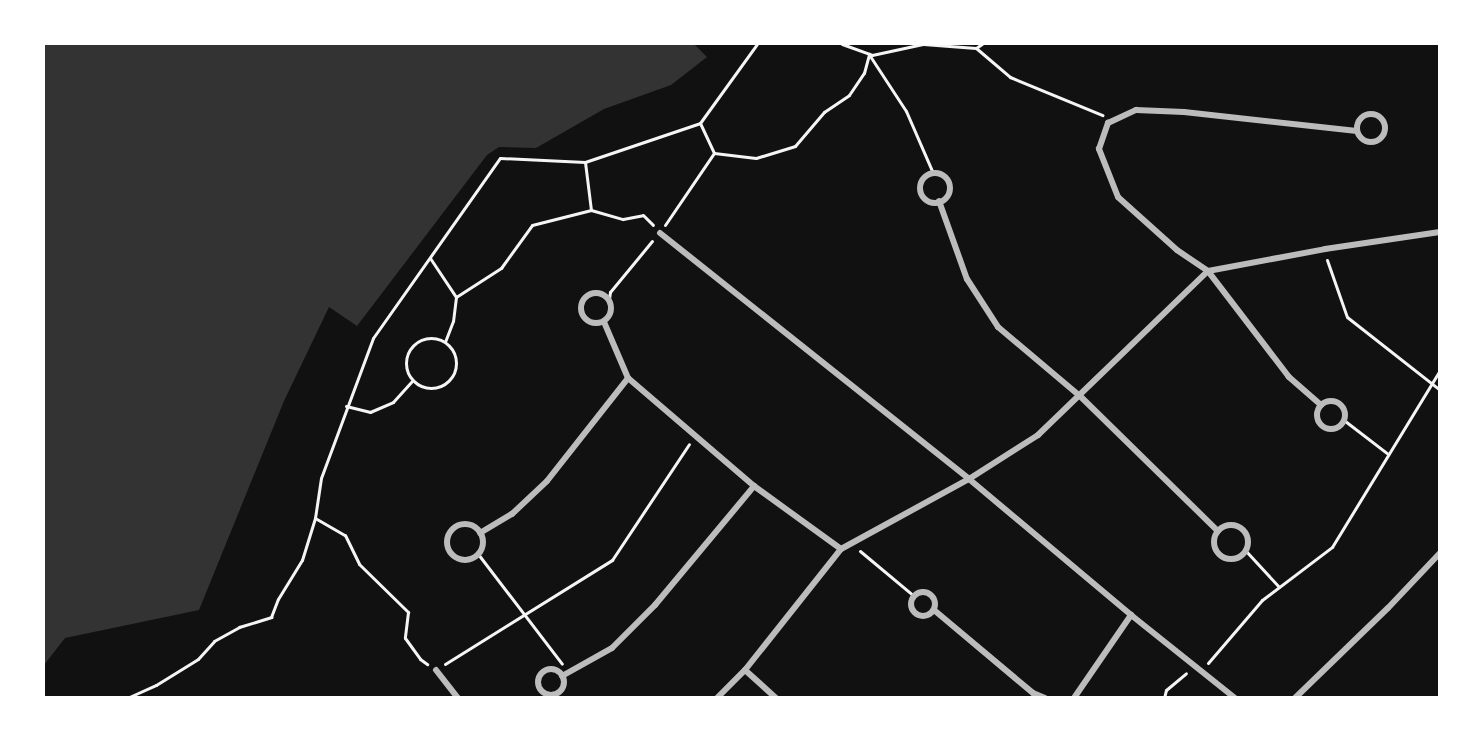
<!DOCTYPE html>
<style>
body{margin:0}
#map{position:relative;width:1483px;height:741px;overflow:hidden;background:#111;font-family:"Sofia Sans Condensed",sans-serif}
div>[style]{position:absolute}
.water>*{inset:0;background:#333}
.path>*{height:3px;margin:-1.5px;padding:0 1.5px;transform-origin:1.5px;border-radius:1.5px;background:#f5f5f5}
.path>.ring{margin:-1.5px;padding:0;box-sizing:content-box;background:none;border:3px solid #f5f5f5;border-radius:50%}
.minor>*{height:6px;margin:-3px;padding:0 3px;transform-origin:3px;border-radius:3px;background:#bcbcbc}
.minor>.ring{margin:-3px;padding:0;box-sizing:content-box;background:none;border:6px solid #bcbcbc;border-radius:50%}
span{translate:-50% -50%;white-space:nowrap;text-align:center;line-height:1.15;-webkit-text-stroke:6px #fff;paint-order:stroke}
.frame{position:absolute;inset:0;border:45px solid #fff;pointer-events:none}
</style>
<div id="map">
<div class="water">
<i style="clip-path:polygon(44px 44px,694px 44px,707px 57px,671px 85px,604px 109px,536px 148px,499px 147px,487px 155px,357px 326px,329px 307px,284px 401px,199px 610px,65px 638px,44px 665px)"></i>
</div>
<div class="path">
<i style="left:842px;top:44px;width:32px;rotate:20deg"></i>
<i style="left:872px;top:55px;width:52px;rotate:-12.2deg"></i>
<i style="left:923px;top:44px;width:53px;rotate:4.3deg"></i>
<i style="left:976px;top:48px;width:7px;rotate:-34deg"></i>
<i style="left:976px;top:48px;width:45px;rotate:40.5deg"></i>
<i style="left:1010px;top:77px;width:100px;rotate:22.4deg"></i>
<i style="left:870px;top:56px;width:66px;rotate:56.8deg"></i>
<i style="left:906px;top:111px;width:68px;rotate:66.5deg"></i>
<i style="left:700px;top:123px;width:33px;rotate:65deg"></i>
<i style="left:714px;top:153px;width:42px;rotate:6.8deg"></i>
<i style="left:756px;top:158px;width:41px;rotate:-17.1deg"></i>
<i style="left:795px;top:146px;width:45px;rotate:-49.5deg"></i>
<i style="left:824px;top:112px;width:30px;rotate:-34deg"></i>
<i style="left:849px;top:95px;width:27px;rotate:-56deg"></i>
<i style="left:864px;top:73px;width:20px;rotate:-75deg"></i>
<i style="left:585px;top:162px;width:48px;rotate:82.9deg"></i>
<i style="left:665px;top:225px;width:87px;rotate:-55.8deg"></i>
<i style="left:430px;top:258px;width:47px;rotate:56.3deg"></i>
<i style="left:456px;top:297px;width:24px;rotate:97deg"></i>
<i style="left:453px;top:321px;width:22px;rotate:111deg"></i>
<i style="left:1327px;top:260px;width:60px;rotate:70.7deg"></i>
<i style="left:1347px;top:317px;width:118px;rotate:38.1deg"></i>
<i style="left:456px;top:297px;width:54px;rotate:-32.8deg"></i>
<i style="left:501px;top:268px;width:53px;rotate:-54.2deg"></i>
<i style="left:532px;top:225px;width:61px;rotate:-14.3deg"></i>
<i style="left:591px;top:210px;width:33px;rotate:16deg"></i>
<i style="left:623px;top:219px;width:20px;rotate:-11deg"></i>
<i style="left:643px;top:215px;width:14px;rotate:45deg"></i>
<i style="left:609px;top:299px;width:7px;rotate:-82deg"></i>
<i style="left:610px;top:292px;width:66px;rotate:-50.5deg"></i>
<i class="ring" style="left:406px;top:338px;width:47px;height:47px"></i>
<i style="left:346px;top:406px;width:25px;rotate:14deg"></i>
<i style="left:370px;top:412px;width:25px;rotate:-23deg"></i>
<i style="left:393px;top:402px;width:28px;rotate:-48deg"></i>
<i style="left:1345px;top:421px;width:54px;rotate:37.5deg"></i>
<i style="left:315px;top:518px;width:34px;rotate:30deg"></i>
<i style="left:345px;top:535px;width:32px;rotate:64deg"></i>
<i style="left:359px;top:564px;width:69px;rotate:44.4deg"></i>
<i style="left:408px;top:612px;width:26px;rotate:97deg"></i>
<i style="left:405px;top:638px;width:26px;rotate:54deg"></i>
<i style="left:420px;top:659px;width:9px;rotate:36deg"></i>
<i style="left:1245px;top:550px;width:50px;rotate:47.4deg"></i>
<i style="left:860px;top:551px;width:70px;rotate:39.8deg"></i>
<i style="left:478px;top:554px;width:138px;rotate:52.6deg"></i>
<i style="left:1208px;top:663px;width:83px;rotate:-49.4deg"></i>
<i style="left:1262px;top:600px;width:88px;rotate:-37.1deg"></i>
<i style="left:1332px;top:547px;width:207px;rotate:-58.6deg"></i>
<i style="left:445px;top:664px;width:197px;rotate:-31.9deg"></i>
<i style="left:612px;top:560px;width:139px;rotate:-56.4deg"></i>
<i style="left:127px;top:698px;width:32px;rotate:-24deg"></i>
<i style="left:156px;top:685px;width:49px;rotate:-31.8deg"></i>
<i style="left:198px;top:659px;width:24px;rotate:-48deg"></i>
<i style="left:214px;top:641px;width:29px;rotate:-29deg"></i>
<i style="left:239px;top:627px;width:34px;rotate:-17deg"></i>
<i style="left:271px;top:617px;width:19px;rotate:-69deg"></i>
<i style="left:278px;top:599px;width:46px;rotate:-58.4deg"></i>
<i style="left:302px;top:560px;width:44px;rotate:-72.8deg"></i>
<i style="left:315px;top:518px;width:40px;rotate:-81.5deg"></i>
<i style="left:321px;top:478px;width:149px;rotate:-69.6deg"></i>
<i style="left:373px;top:338px;width:220px;rotate:-54.8deg"></i>
<i style="left:500px;top:158px;width:85px;rotate:2.7deg"></i>
<i style="left:585px;top:162px;width:121px;rotate:-18.7deg"></i>
<i style="left:700px;top:123px;width:97px;rotate:-54.2deg"></i>
<i style="left:1164px;top:698px;width:8px;rotate:-76deg"></i>
<i style="left:1166px;top:690px;width:26px;rotate:-40deg"></i>
</div>
<div class="minor">
<i class="ring" style="left:1357px;top:114px;width:22px;height:22px"></i>
<i class="ring" style="left:920px;top:173px;width:24px;height:24px"></i>
<i style="left:939px;top:201px;width:83px;rotate:70.3deg"></i>
<i style="left:967px;top:279px;width:57px;rotate:57.1deg"></i>
<i style="left:998px;top:327px;width:107px;rotate:40.1deg"></i>
<i style="left:1080px;top:396px;width:193px;rotate:44.4deg"></i>
<i style="left:660px;top:233px;width:395px;rotate:38.5deg"></i>
<i style="left:969px;top:479px;width:212px;rotate:40deg"></i>
<i style="left:1131px;top:615px;width:133px;rotate:38.6deg"></i>
<i class="ring" style="left:581px;top:293px;width:24px;height:24px"></i>
<i style="left:628px;top:378px;width:166px;rotate:40.6deg"></i>
<i style="left:754px;top:486px;width:107px;rotate:35.9deg"></i>
<i class="ring" style="left:1317px;top:401px;width:22px;height:22px"></i>
<i style="left:1321px;top:405px;width:43px;rotate:-138.8deg"></i>
<i style="left:1289px;top:377px;width:133px;rotate:-127.4deg"></i>
<i style="left:1208px;top:271px;width:37px;rotate:-146deg"></i>
<i style="left:1177px;top:250px;width:79px;rotate:-138.1deg"></i>
<i style="left:1118px;top:197px;width:52px;rotate:-111.6deg"></i>
<i style="left:1099px;top:149px;width:28px;rotate:-71deg"></i>
<i style="left:1108px;top:123px;width:31px;rotate:-25deg"></i>
<i style="left:1136px;top:110px;width:48px;rotate:2.4deg"></i>
<i style="left:1184px;top:112px;width:174px;rotate:6.3deg"></i>
<i class="ring" style="left:447px;top:524px;width:30px;height:30px"></i>
<i class="ring" style="left:1214px;top:525px;width:28px;height:28px"></i>
<i style="left:480px;top:533px;width:37px;rotate:-31deg"></i>
<i style="left:512px;top:514px;width:48px;rotate:-43.3deg"></i>
<i style="left:547px;top:481px;width:131px;rotate:-51.8deg"></i>
<i style="left:628px;top:378px;width:61px;rotate:-113.2deg"></i>
<i class="ring" style="left:911px;top:592px;width:18px;height:18px"></i>
<i style="left:934px;top:610px;width:129px;rotate:40deg"></i>
<i style="left:1033px;top:693px;width:13px;rotate:23deg"></i>
<i class="ring" style="left:538px;top:669px;width:20px;height:20px"></i>
<i style="left:436px;top:670px;width:36px;rotate:52deg"></i>
<i style="left:745px;top:670px;width:42px;rotate:42.1deg"></i>
<i style="left:562px;top:676px;width:57px;rotate:-29.2deg"></i>
<i style="left:612px;top:648px;width:61px;rotate:-45deg"></i>
<i style="left:655px;top:605px;width:155px;rotate:-50.2deg"></i>
<i style="left:717px;top:698px;width:40px;rotate:-45deg"></i>
<i style="left:745px;top:670px;width:154px;rotate:-51.6deg"></i>
<i style="left:841px;top:549px;width:146px;rotate:-28.7deg"></i>
<i style="left:969px;top:479px;width:82px;rotate:-32.5deg"></i>
<i style="left:1038px;top:435px;width:236px;rotate:-44deg"></i>
<i style="left:1208px;top:271px;width:119px;rotate:-10.6deg"></i>
<i style="left:1325px;top:249px;width:116px;rotate:-8.4deg"></i>
<i style="left:1074px;top:698px;width:101px;rotate:-55.5deg"></i>
<i style="left:1295px;top:698px;width:129px;rotate:-44.1deg"></i>
<i style="left:1388px;top:608px;width:76px;rotate:-46.6deg"></i>
</div>
<div class="frame"></div>
</div>
